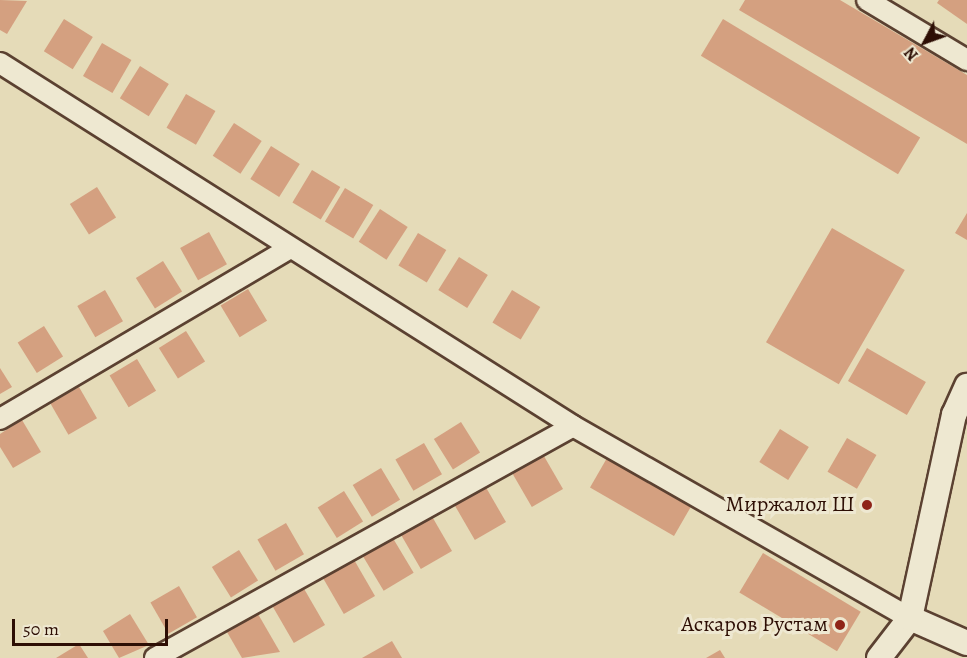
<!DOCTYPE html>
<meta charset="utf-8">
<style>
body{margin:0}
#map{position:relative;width:967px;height:658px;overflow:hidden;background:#e5dbb8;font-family:Alegreya,serif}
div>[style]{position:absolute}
.building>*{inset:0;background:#d4a080;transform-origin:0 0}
.roads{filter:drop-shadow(2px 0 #5b4131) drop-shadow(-2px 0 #5b4131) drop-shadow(0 2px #5b4131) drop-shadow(0 -2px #5b4131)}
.minor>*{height:20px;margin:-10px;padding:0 10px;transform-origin:10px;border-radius:10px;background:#eee8d1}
.tertiary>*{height:24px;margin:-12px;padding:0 12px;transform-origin:12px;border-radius:12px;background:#eee8d1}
.dots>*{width:16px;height:16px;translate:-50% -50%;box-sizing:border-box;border:3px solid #eee8d1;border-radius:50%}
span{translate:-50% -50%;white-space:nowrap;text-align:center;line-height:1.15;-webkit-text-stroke:6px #eee8d1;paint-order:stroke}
.poi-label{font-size:22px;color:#2d0e04}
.right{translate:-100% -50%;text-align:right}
.north{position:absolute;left:895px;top:12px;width:60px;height:60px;-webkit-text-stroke:4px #eee8d1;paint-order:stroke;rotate:229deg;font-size:16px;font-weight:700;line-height:24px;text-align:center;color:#2d0e04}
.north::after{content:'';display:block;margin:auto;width:21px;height:27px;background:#2d0e04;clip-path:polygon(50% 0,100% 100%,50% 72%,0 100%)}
.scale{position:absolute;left:12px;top:619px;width:156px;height:27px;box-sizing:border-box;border:3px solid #2d0e04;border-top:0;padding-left:8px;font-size:18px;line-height:21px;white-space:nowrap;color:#2d0e04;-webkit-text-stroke:4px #eee8d1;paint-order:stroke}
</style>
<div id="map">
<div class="building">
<i style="clip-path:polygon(0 0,27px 1px,7px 34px,0 30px)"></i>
<i style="clip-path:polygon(745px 0,840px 0,967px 75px,967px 144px,739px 10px)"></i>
<i style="clip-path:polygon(939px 0,967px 0,967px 24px,937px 3px)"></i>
<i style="left:64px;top:19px;width:34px;height:38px;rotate:32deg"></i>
<i style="left:723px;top:19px;width:230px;height:43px;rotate:31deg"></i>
<i style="left:102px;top:43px;width:34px;height:38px;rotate:30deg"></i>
<i style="left:140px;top:66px;width:34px;height:38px;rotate:32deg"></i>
<i style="left:186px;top:94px;width:34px;height:39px;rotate:30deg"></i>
<i style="left:234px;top:123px;width:33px;height:39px;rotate:33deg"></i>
<i style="left:271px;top:146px;width:34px;height:39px;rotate:32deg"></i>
<i style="left:312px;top:170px;width:33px;height:38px;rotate:31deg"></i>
<i style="left:97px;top:187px;width:36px;height:32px;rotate:58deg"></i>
<i style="left:345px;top:188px;width:33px;height:39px;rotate:31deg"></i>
<i style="left:380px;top:209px;width:33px;height:39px;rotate:33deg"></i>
<i style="clip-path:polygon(967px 213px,967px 240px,955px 233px)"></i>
<i style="left:832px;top:228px;width:84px;height:132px;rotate:30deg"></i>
<i style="left:209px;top:232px;width:37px;height:33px;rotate:61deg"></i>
<i style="left:418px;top:233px;width:33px;height:38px;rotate:31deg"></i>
<i style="left:459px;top:257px;width:34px;height:39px;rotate:32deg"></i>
<i style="left:163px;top:261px;width:36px;height:32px;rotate:58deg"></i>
<i style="left:248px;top:289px;width:37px;height:32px;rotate:59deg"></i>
<i style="left:105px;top:290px;width:36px;height:32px;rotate:60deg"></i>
<i style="left:512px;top:290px;width:33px;height:38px;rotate:31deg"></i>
<i style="left:44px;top:326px;width:36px;height:31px;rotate:58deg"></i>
<i style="left:186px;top:331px;width:36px;height:32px;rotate:58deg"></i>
<i style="left:867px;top:348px;width:68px;height:38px;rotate:30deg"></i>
<i style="left:137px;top:359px;width:37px;height:32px;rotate:59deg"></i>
<i style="clip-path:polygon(0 368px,12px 387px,0 394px)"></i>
<i style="left:79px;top:387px;width:36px;height:33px;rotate:60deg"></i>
<i style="clip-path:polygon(22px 420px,41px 452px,13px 468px,0 447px,0 434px)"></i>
<i style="left:461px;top:422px;width:36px;height:32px;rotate:58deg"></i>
<i style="left:780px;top:429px;width:34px;height:39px;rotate:32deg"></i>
<i style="left:847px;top:438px;width:34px;height:39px;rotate:30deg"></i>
<i style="left:424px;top:443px;width:36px;height:33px;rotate:60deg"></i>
<i style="left:541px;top:451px;width:44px;height:36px;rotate:60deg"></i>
<i style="left:607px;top:458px;width:97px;height:34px;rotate:30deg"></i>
<i style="left:381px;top:468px;width:37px;height:33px;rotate:59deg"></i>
<i style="left:484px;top:484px;width:44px;height:36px;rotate:60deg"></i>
<i style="left:344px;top:491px;width:36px;height:31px;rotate:58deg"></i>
<i style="left:430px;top:513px;width:44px;height:36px;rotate:60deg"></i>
<i style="left:286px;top:523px;width:36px;height:33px;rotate:60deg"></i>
<i style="left:391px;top:535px;width:44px;height:35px;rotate:59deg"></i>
<i style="left:239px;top:550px;width:36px;height:32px;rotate:58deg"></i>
<i style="left:763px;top:553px;width:114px;height:46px;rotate:31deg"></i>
<i style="left:353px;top:558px;width:44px;height:36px;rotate:60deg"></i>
<i style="left:179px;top:586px;width:36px;height:33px;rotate:60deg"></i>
<i style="left:303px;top:587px;width:44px;height:36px;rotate:60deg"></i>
<i style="clip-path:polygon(130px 614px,149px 645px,119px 658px,103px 631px)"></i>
<i style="clip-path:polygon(258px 614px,280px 652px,242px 658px,227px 632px)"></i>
<i style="clip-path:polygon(392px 641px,402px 658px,362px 658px)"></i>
<i style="clip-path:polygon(79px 644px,88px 658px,56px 658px)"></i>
<i style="clip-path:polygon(720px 650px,725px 658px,706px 658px)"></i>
</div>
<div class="roads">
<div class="minor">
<i style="left:867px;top:0;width:117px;rotate:31deg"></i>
<i style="left:0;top:63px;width:678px;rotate:32.35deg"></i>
<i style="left:573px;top:426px;width:388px;rotate:29.7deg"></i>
<i style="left:0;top:419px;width:335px;rotate:-30.5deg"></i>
<i style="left:155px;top:658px;width:478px;rotate:-29deg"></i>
</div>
<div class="tertiary">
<i style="left:910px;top:618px;width:62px;rotate:23.7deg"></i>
<i style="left:879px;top:658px;width:51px;rotate:-52.2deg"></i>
<i style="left:910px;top:618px;width:208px;rotate:-77.8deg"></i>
<i style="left:954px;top:415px;width:32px;rotate:-66deg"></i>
</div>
</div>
<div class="dots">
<i style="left:867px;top:505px;background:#8f2418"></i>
<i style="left:840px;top:625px;background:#8f2418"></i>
</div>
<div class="poi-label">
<span class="right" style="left:855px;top:505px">Миржалол Ш</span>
<span class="right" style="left:828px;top:625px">Аскаров Рустам</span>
</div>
<div class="north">N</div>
<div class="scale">50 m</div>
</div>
